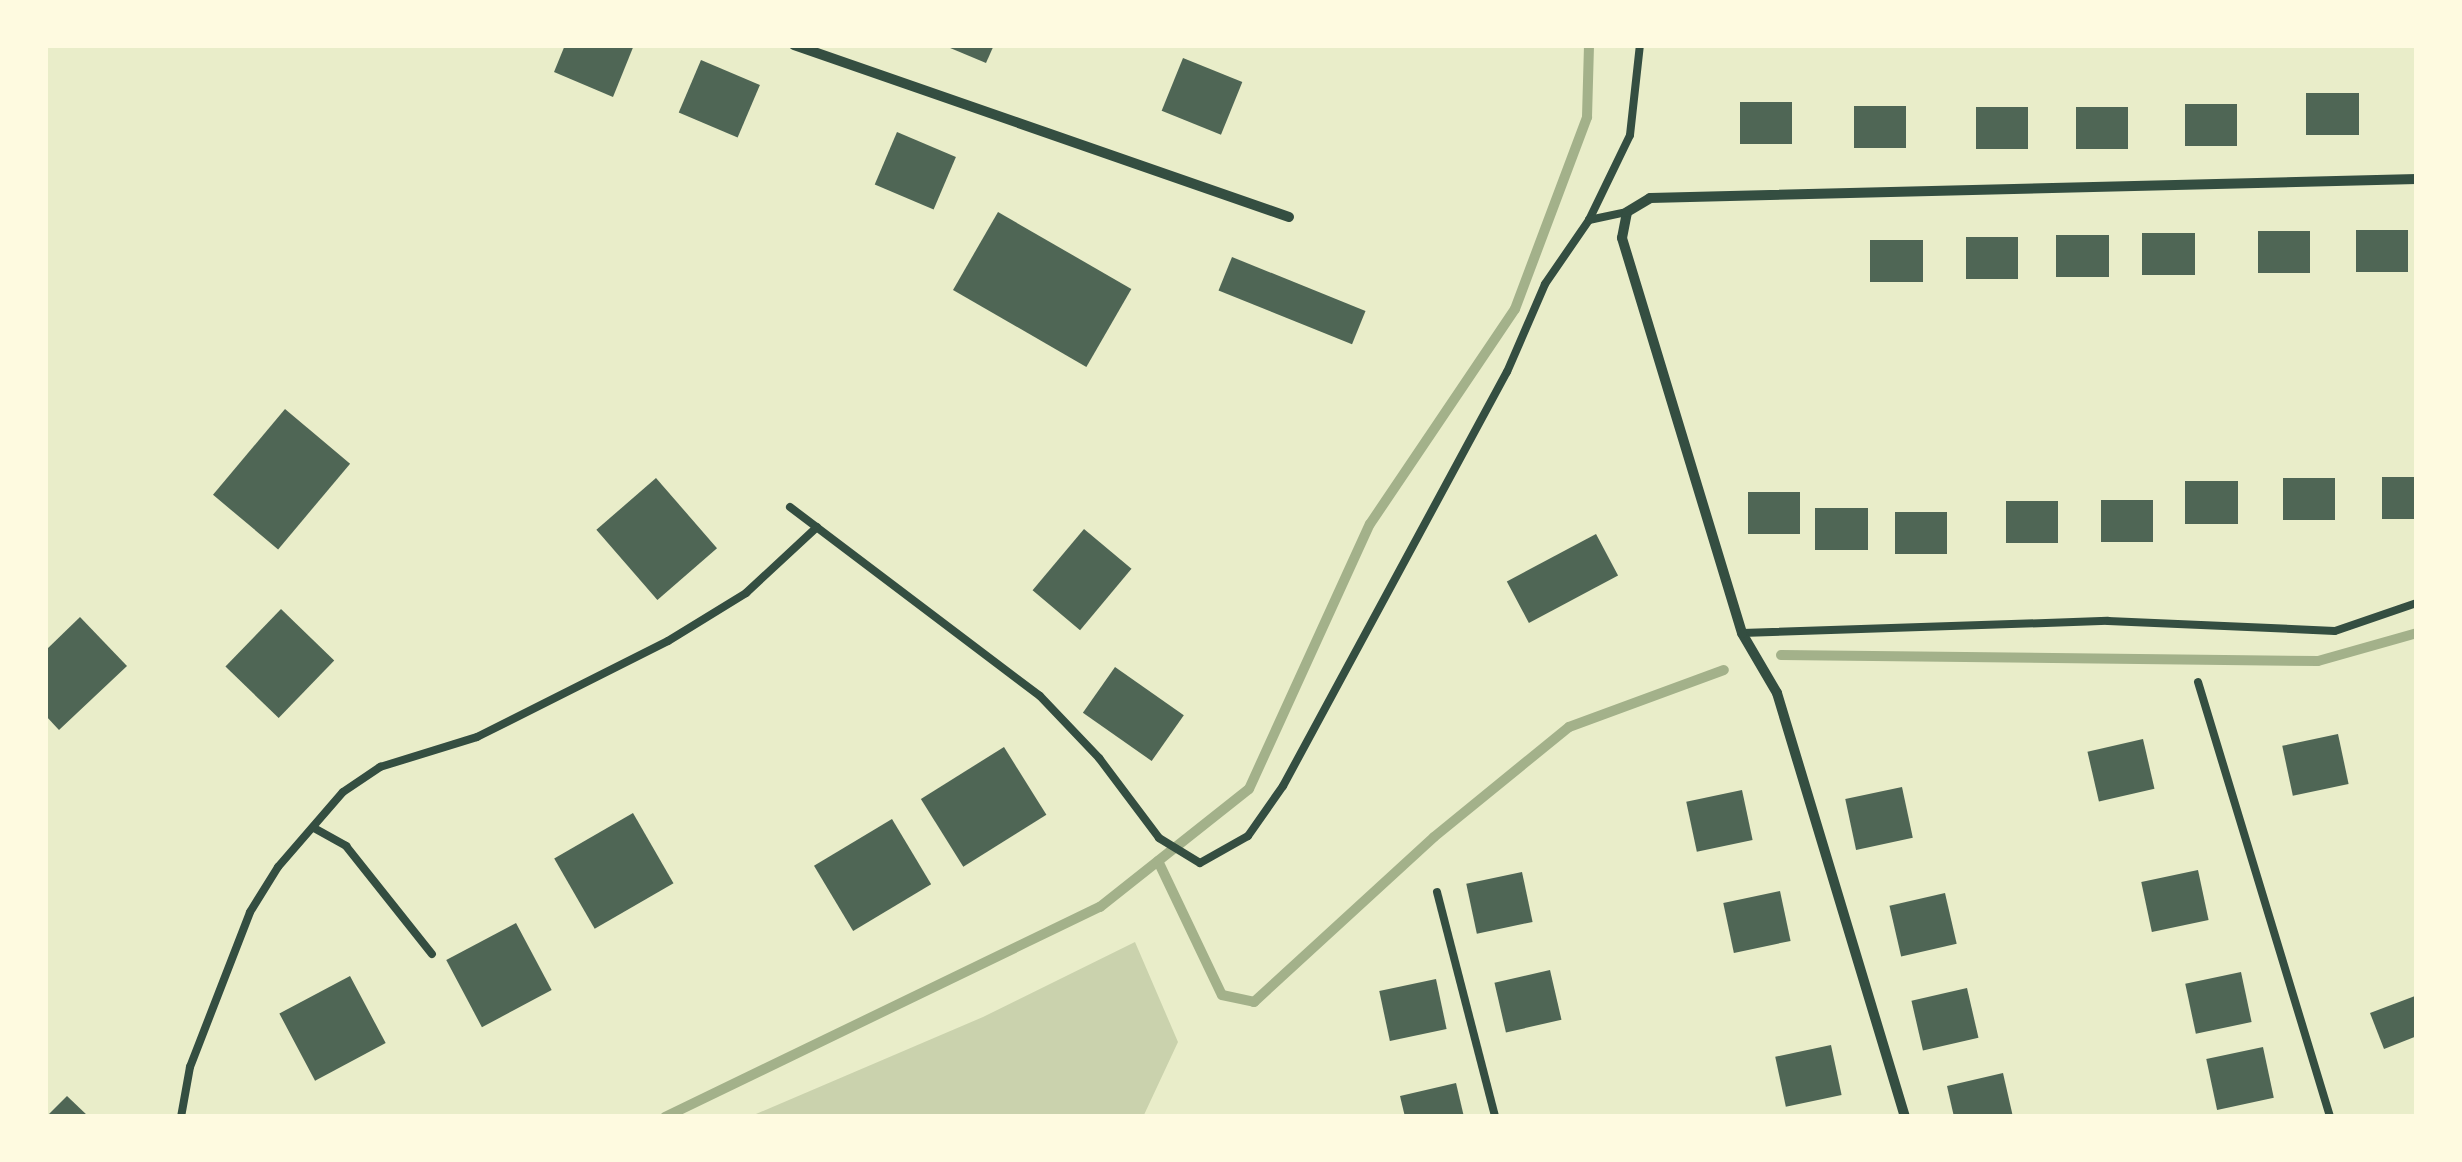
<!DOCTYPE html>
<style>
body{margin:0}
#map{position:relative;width:2462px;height:1162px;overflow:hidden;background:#e9edc9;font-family:Roboto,sans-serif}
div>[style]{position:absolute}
.green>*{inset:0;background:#cad2ad}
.stream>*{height:10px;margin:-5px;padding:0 5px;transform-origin:5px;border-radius:5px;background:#a3b18a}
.building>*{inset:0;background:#4f6655;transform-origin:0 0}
.service>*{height:8px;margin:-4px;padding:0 4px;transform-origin:4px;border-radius:4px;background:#344e41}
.minor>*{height:10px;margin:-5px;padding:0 5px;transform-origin:5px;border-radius:5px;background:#344e41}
span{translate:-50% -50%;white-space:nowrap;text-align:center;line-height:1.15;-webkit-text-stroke:10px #fefae0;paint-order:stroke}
.frame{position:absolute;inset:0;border:48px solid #fefae0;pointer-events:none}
</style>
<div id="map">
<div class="green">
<i style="clip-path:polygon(1135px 942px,1178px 1042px,1143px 1117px,749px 1117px,983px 1017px)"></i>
</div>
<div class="stream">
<i style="left:1781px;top:655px;width:537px;rotate:0.64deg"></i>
<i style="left:2318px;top:661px;width:103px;rotate:-15.8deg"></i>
<i style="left:1158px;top:861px;width:148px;rotate:64.5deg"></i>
<i style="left:1222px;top:995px;width:33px;rotate:12deg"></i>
<i style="left:1254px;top:1002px;width:244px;rotate:-42.5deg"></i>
<i style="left:1434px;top:837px;width:174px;rotate:-39.2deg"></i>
<i style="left:1569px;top:727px;width:165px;rotate:-20.2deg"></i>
<i style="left:665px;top:1117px;width:483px;rotate:-25.8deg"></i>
<i style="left:1100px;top:907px;width:190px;rotate:-38.4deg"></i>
<i style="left:1249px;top:789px;width:291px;rotate:-65.5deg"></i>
<i style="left:1370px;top:524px;width:259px;rotate:-56deg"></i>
<i style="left:1515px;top:309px;width:205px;rotate:-69.4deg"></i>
<i style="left:1587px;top:117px;width:72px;rotate:-88.4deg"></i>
</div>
<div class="building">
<i style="clip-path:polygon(565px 45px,634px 45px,613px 97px,554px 72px)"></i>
<i style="clip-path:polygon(943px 45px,994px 45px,986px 63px)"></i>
<i style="left:1183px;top:58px;width:64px;height:57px;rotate:22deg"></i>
<i style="left:701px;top:60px;width:64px;height:57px;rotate:23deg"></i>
<i style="left:2306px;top:93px;width:53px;height:42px"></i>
<i style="left:1740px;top:102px;width:52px;height:42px"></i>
<i style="left:2237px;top:104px;width:42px;height:52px;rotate:90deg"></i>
<i style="left:1906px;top:106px;width:42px;height:52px;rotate:90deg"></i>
<i style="left:2028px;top:107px;width:42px;height:52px;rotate:90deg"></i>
<i style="left:2076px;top:107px;width:52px;height:42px"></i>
<i style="left:897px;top:132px;width:64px;height:57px;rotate:23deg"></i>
<i style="left:998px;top:212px;width:154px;height:90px;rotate:30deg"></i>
<i style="left:2408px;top:230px;width:42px;height:52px;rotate:90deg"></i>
<i style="left:2310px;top:231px;width:42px;height:52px;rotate:90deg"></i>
<i style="left:2195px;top:233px;width:42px;height:53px;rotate:90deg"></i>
<i style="left:2109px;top:235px;width:42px;height:53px;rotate:90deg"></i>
<i style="left:1966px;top:237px;width:52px;height:42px"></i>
<i style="left:1923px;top:240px;width:42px;height:53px;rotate:90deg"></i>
<i style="left:1232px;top:257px;width:144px;height:36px;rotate:22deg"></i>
<i style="left:285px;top:409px;width:85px;height:112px;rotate:40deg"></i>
<i style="left:2382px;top:477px;width:35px;height:42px"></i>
<i style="left:656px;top:478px;width:93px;height:79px;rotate:49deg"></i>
<i style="left:2283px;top:478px;width:52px;height:42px"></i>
<i style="left:2185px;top:481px;width:53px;height:43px"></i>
<i style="left:1800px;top:492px;width:42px;height:52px;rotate:90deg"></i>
<i style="left:2153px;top:500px;width:42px;height:52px;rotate:90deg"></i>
<i style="left:2058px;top:501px;width:42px;height:52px;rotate:90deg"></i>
<i style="left:1868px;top:508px;width:42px;height:53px;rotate:90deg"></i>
<i style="left:1895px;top:512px;width:52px;height:42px"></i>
<i style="left:1084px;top:529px;width:62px;height:80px;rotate:40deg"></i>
<i style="left:1596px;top:534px;width:47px;height:101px;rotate:62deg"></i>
<i style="left:281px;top:609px;width:74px;height:80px;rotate:44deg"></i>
<i style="clip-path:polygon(80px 617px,127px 666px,59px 730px,45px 715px,45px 651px)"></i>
<i style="left:1115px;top:667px;width:84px;height:56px;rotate:35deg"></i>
<i style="left:2338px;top:734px;width:51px;height:57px;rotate:78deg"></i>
<i style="left:2143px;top:739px;width:51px;height:57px;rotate:77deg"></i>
<i style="left:1004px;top:747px;width:80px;height:98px;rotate:58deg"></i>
<i style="left:1902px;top:787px;width:52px;height:58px;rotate:78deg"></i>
<i style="left:1742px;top:790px;width:51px;height:57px;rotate:78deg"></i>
<i style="left:633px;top:813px;width:81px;height:91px;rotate:60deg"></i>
<i style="left:892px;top:819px;width:76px;height:91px;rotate:59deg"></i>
<i style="left:2198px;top:870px;width:51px;height:58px;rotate:78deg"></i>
<i style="left:1522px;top:872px;width:51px;height:57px;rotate:78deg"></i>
<i style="left:1780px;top:891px;width:51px;height:58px;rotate:78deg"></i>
<i style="left:1945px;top:893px;width:52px;height:57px;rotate:77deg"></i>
<i style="left:516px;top:923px;width:76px;height:79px;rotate:62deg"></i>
<i style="left:1550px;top:970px;width:51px;height:57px;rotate:77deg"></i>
<i style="left:2241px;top:972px;width:51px;height:57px;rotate:78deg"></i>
<i style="left:350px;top:976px;width:76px;height:80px;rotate:62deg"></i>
<i style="left:1436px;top:979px;width:51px;height:58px;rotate:78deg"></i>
<i style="left:1967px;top:988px;width:51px;height:57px;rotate:77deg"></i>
<i style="clip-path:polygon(2415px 996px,2417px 1036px,2384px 1049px,2370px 1013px)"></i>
<i style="left:1831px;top:1045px;width:51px;height:57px;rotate:78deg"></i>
<i style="left:2263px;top:1047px;width:52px;height:58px;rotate:78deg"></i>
<i style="clip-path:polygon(2003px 1073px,2013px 1117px,1954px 1117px,1947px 1086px)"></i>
<i style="clip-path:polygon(1456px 1083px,1464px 1117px,1405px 1117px,1400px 1096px)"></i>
<i style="clip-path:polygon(67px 1096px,89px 1117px,46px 1117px)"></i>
</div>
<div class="service">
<i style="left:1589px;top:220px;width:94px;rotate:-64.2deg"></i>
<i style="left:1630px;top:135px;width:91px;rotate:-83.7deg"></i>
<i style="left:790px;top:507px;width:313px;rotate:37.1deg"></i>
<i style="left:1040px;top:696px;width:86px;rotate:46.4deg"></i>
<i style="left:1099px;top:758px;width:100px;rotate:53.1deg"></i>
<i style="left:1159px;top:838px;width:48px;rotate:31.4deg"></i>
<i style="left:1200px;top:863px;width:55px;rotate:-29.4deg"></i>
<i style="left:1248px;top:836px;width:61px;rotate:-55deg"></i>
<i style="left:1283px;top:786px;width:471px;rotate:-61.6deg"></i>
<i style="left:1507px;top:372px;width:96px;rotate:-66.6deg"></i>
<i style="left:1545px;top:284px;width:78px;rotate:-55.5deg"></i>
<i style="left:1589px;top:220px;width:39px;rotate:-12deg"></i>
<i style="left:1742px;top:633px;width:366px;rotate:-1.9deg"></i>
<i style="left:2108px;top:621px;width:227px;rotate:2.5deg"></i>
<i style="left:2335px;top:631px;width:87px;rotate:-18.9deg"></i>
<i style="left:2198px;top:682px;width:455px;rotate:73.1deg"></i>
<i style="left:314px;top:828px;width:37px;rotate:29deg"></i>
<i style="left:346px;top:846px;width:138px;rotate:51.5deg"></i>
<i style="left:1437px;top:892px;width:232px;rotate:75.5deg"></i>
<i style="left:181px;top:1117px;width:51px;rotate:-79.8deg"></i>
<i style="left:190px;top:1067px;width:166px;rotate:-68.8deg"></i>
<i style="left:250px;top:912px;width:53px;rotate:-58.1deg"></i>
<i style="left:278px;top:867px;width:99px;rotate:-49.1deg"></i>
<i style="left:343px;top:792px;width:45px;rotate:-34deg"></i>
<i style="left:380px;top:767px;width:102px;rotate:-17.2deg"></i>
<i style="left:477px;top:737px;width:214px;rotate:-26.7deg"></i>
<i style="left:668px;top:641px;width:92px;rotate:-31.6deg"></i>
<i style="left:746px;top:593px;width:97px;rotate:-42.9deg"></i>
</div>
<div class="minor">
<i style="left:794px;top:45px;width:524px;rotate:19.16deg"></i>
<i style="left:1905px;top:1117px;width:443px;rotate:-106.8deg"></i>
<i style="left:1777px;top:693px;width:69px;rotate:-120.3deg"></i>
<i style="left:1742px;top:633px;width:413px;rotate:-106.9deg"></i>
<i style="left:1622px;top:238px;width:26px;rotate:-79deg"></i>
<i style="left:1627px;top:212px;width:27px;rotate:-31deg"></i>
<i style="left:1650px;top:198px;width:767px;rotate:-1.42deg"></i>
</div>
<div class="frame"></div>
</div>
